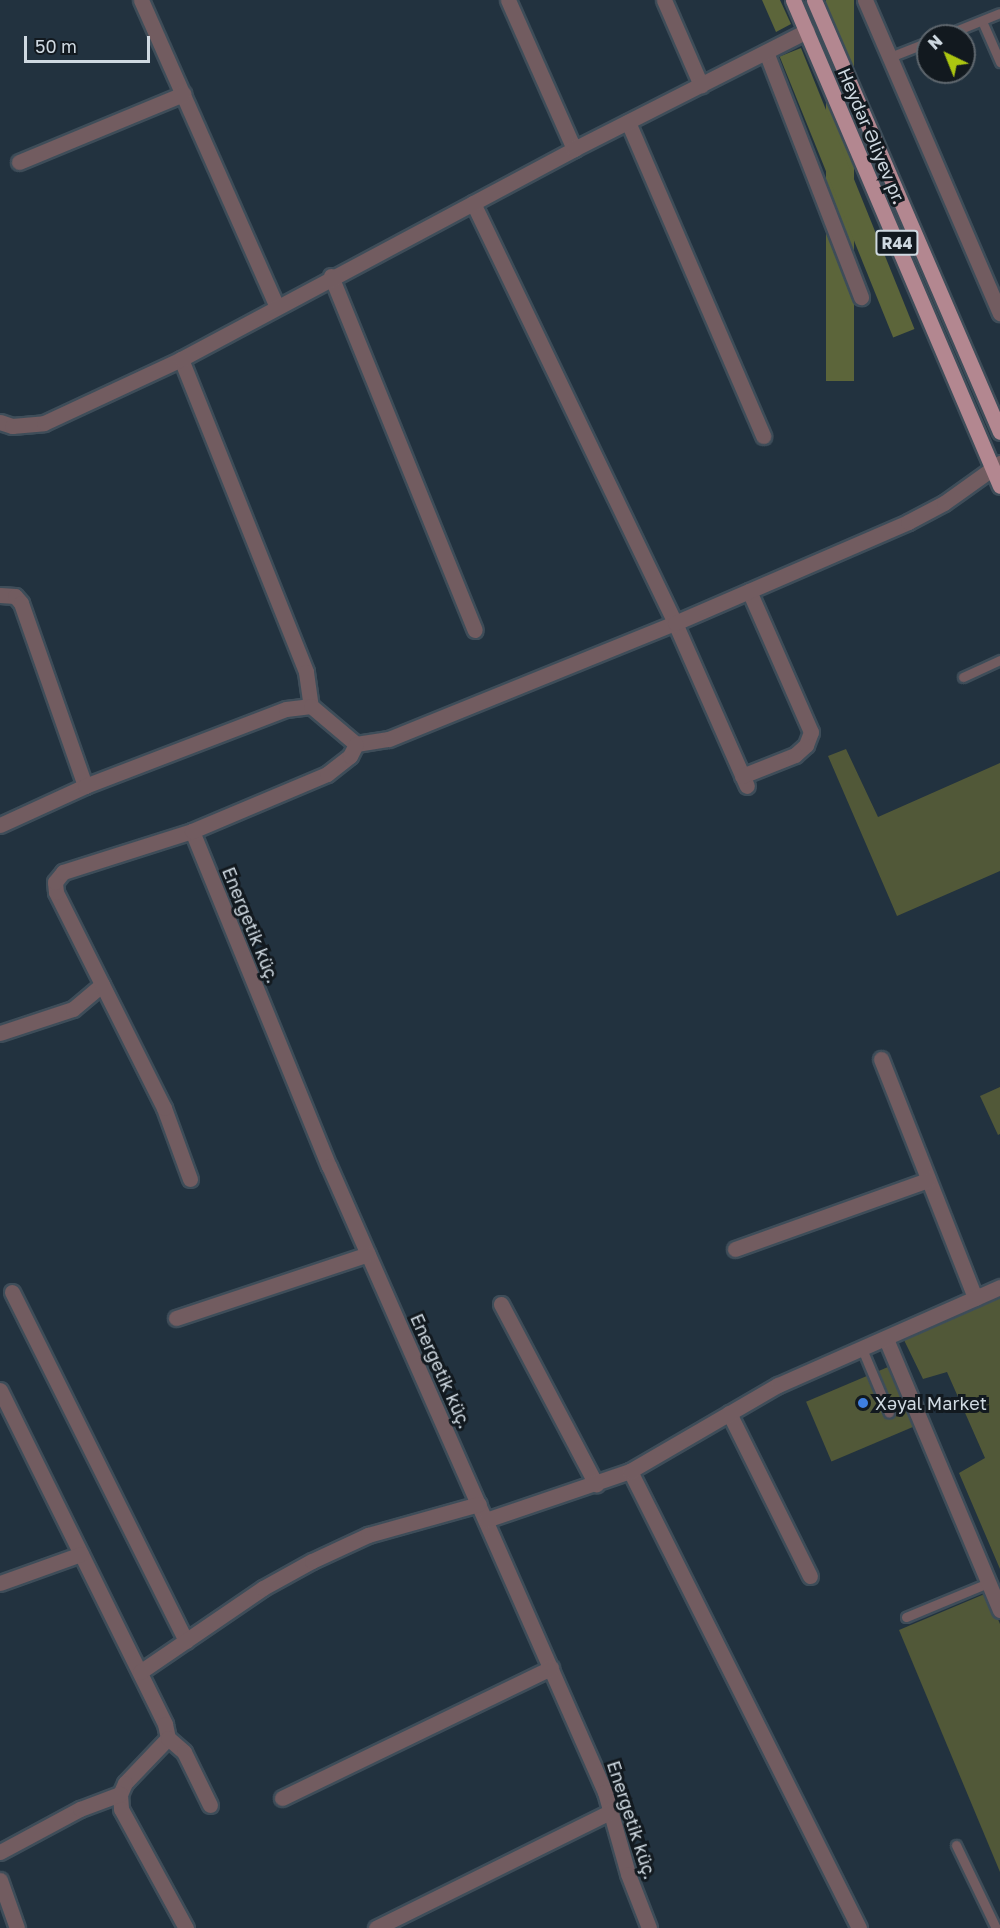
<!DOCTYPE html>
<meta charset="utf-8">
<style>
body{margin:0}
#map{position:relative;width:1000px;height:1928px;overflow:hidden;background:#22323f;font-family:"Golos Text",sans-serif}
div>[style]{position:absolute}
.green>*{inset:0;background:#515838;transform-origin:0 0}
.forest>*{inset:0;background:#5c653a;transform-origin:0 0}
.roads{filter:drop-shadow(2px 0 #3e4d59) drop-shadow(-2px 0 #3e4d59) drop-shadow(0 2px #3e4d59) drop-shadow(0 -2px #3e4d59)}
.lane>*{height:9px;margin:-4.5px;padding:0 4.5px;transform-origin:4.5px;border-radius:4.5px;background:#725c60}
.street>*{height:15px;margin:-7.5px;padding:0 7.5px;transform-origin:7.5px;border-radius:7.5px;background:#725c60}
.primary>*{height:15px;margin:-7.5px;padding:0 7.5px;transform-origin:7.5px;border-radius:7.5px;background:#b38790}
.dots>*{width:16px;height:16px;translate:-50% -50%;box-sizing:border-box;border:3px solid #12191f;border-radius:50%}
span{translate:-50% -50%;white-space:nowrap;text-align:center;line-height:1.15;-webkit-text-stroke:6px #12191f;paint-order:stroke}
.shield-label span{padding:2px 4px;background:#12191f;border:2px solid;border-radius:4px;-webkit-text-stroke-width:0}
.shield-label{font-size:16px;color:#cfd9e1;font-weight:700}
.street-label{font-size:18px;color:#cfd9e1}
.poi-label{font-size:18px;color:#cfd9e1}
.left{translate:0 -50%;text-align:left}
.north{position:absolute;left:916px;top:24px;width:60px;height:60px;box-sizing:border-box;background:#12191f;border:2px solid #5e666d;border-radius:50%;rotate:317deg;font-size:16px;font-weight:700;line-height:24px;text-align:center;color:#cfd9e1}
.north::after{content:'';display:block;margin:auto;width:21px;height:27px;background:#acc611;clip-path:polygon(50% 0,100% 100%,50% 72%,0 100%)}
.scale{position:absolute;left:24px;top:36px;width:126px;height:27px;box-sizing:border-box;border:3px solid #cfd9e1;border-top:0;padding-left:8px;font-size:18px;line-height:21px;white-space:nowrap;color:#cfd9e1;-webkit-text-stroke:4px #12191f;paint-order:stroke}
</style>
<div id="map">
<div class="green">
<i style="clip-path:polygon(846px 749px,878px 817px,1000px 763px,1000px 871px,897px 916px,828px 756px)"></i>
<i style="clip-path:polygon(1000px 1087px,1000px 1134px,998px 1135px,980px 1096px)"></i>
<i style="clip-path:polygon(1000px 1297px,1000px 1569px,959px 1473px,985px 1458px,947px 1372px,923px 1379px,904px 1340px)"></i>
<i style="left:888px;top:1367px;width:65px;height:89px;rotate:67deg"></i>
<i style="clip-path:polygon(987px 1593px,1000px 1624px,1000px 1872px,899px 1630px)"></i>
</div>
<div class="forest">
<i style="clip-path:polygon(762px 0,780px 0,791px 24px,776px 32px)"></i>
<i style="left:826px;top:0;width:28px;height:381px"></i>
<i style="left:801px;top:48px;width:303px;height:23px;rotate:68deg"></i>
</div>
<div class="roads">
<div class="lane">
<i style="left:982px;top:21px;width:45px;rotate:66.3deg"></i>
<i style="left:943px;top:36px;width:61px;rotate:-22deg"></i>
<i style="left:890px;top:57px;width:41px;rotate:-21.5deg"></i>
<i style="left:963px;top:677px;width:41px;rotate:-24.7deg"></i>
<i style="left:862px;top:1349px;width:69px;rotate:67.1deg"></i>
<i style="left:906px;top:1617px;width:89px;rotate:-22.5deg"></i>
<i style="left:956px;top:1845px;width:92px;rotate:64.3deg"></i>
</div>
<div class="street">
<i style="left:141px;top:0;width:334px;rotate:66.1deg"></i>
<i style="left:508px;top:0;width:163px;rotate:66.1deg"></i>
<i style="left:664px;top:0;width:93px;rotate:66.5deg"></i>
<i style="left:865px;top:0;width:341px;rotate:66.7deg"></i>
<i style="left:766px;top:52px;width:263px;rotate:68.8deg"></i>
<i style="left:628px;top:122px;width:342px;rotate:66.7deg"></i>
<i style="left:19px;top:162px;width:178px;rotate:-22.5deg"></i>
<i style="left:473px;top:203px;width:466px;rotate:64.3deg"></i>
<i style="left:675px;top:623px;width:178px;rotate:66.2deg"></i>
<i style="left:331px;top:276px;width:382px;rotate:67.9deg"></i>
<i style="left:181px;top:359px;width:337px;rotate:68.2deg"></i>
<i style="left:306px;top:672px;width:34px;rotate:82deg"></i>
<i style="left:0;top:422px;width:13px;rotate:18deg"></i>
<i style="left:12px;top:426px;width:32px;rotate:-5deg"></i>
<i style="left:44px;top:423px;width:151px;rotate:-25deg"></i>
<i style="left:181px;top:359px;width:446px;rotate:-28.1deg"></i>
<i style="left:574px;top:149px;width:261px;rotate:-26.9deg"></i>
<i style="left:0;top:595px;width:15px;rotate:4deg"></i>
<i style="left:15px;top:596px;width:9px;rotate:49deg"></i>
<i style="left:21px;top:603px;width:194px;rotate:70.7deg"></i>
<i style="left:742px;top:776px;width:57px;rotate:-21.6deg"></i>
<i style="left:795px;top:755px;width:15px;rotate:-42deg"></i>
<i style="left:806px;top:745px;width:14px;rotate:-69deg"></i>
<i style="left:811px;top:732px;width:154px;rotate:-113.7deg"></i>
<i style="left:0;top:825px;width:94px;rotate:-24.6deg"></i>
<i style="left:85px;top:786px;width:215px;rotate:-21deg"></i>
<i style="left:286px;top:709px;width:25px;rotate:-7deg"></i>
<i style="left:311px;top:706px;width:59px;rotate:40.2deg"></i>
<i style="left:356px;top:744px;width:33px;rotate:-9deg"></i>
<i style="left:389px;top:739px;width:309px;rotate:-22.1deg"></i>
<i style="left:675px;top:623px;width:254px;rotate:-23.4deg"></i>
<i style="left:908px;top:522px;width:41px;rotate:-27.8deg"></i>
<i style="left:944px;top:503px;width:69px;rotate:-35.5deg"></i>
<i style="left:192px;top:831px;width:362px;rotate:67.8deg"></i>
<i style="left:329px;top:1166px;width:684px;rotate:66.21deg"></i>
<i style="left:605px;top:1792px;width:85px;rotate:74.3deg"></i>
<i style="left:628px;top:1874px;width:58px;rotate:68.7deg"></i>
<i style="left:0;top:1033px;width:77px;rotate:-18.2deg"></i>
<i style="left:73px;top:1009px;width:38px;rotate:-40deg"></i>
<i style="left:881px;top:1059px;width:257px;rotate:68.5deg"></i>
<i style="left:190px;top:1179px;width:76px;rotate:-110.1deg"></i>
<i style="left:164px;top:1108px;width:241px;rotate:-116.6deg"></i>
<i style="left:56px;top:892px;width:10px;rotate:-96deg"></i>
<i style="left:55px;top:882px;width:13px;rotate:-51deg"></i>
<i style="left:63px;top:872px;width:135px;rotate:-17.6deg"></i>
<i style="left:192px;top:831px;width:147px;rotate:-22.9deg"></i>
<i style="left:327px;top:774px;width:29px;rotate:-38deg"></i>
<i style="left:350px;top:756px;width:13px;rotate:-63deg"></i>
<i style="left:735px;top:1249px;width:205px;rotate:-19.7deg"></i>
<i style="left:12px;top:1292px;width:390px;rotate:63.5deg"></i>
<i style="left:501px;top:1304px;width:204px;rotate:62.2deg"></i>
<i style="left:176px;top:1318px;width:202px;rotate:-18.4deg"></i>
<i style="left:886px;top:1339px;width:294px;rotate:67.2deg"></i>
<i style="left:0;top:1390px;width:373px;rotate:63.7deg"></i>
<i style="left:165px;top:1724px;width:14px;rotate:78deg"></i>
<i style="left:168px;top:1738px;width:62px;rotate:133.7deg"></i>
<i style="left:125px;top:1783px;width:12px;rotate:114deg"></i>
<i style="left:120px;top:1794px;width:15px;rotate:86deg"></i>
<i style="left:121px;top:1809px;width:136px;rotate:61.4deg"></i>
<i style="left:729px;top:1413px;width:182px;rotate:63.6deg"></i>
<i style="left:630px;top:1471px;width:511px;rotate:63.38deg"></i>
<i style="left:486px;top:1520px;width:152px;rotate:-18.8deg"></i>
<i style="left:630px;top:1471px;width:171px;rotate:-30.2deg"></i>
<i style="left:778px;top:1385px;width:243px;rotate:-23.8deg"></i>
<i style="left:0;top:1583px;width:86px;rotate:-19.7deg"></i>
<i style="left:140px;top:1672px;width:149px;rotate:-34.3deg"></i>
<i style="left:263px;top:1588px;width:56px;rotate:-28.9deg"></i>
<i style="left:312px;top:1561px;width:62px;rotate:-24.9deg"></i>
<i style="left:368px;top:1535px;width:115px;rotate:-15.6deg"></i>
<i style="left:168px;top:1738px;width:21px;rotate:41deg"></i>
<i style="left:184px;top:1752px;width:59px;rotate:63.9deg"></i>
<i style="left:282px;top:1798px;width:299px;rotate:-25.8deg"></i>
<i style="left:0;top:1852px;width:91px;rotate:-28.3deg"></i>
<i style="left:80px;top:1809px;width:43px;rotate:-20.6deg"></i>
<i style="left:0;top:1880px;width:51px;rotate:70.5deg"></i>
<i style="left:376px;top:1928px;width:263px;rotate:-26.4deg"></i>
</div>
<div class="primary">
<i style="left:793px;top:0;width:528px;rotate:66.93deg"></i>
<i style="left:814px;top:0;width:470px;rotate:66.7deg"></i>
</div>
</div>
<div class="dots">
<i style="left:863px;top:1403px;background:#3f7fe0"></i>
</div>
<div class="shield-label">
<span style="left:897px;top:243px">R44</span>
</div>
<div class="street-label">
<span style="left:872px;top:136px;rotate:67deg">Heydər Əliyev pr.</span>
<span style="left:251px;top:925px;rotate:68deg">Energetik küç.</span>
<span style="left:441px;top:1371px;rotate:66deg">Energetik küç.</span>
<span style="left:632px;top:1820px;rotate:72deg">Energetik küç.</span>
</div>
<div class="poi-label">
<span class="left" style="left:875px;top:1403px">Xəyal Market</span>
</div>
<div class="north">N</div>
<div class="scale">50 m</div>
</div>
